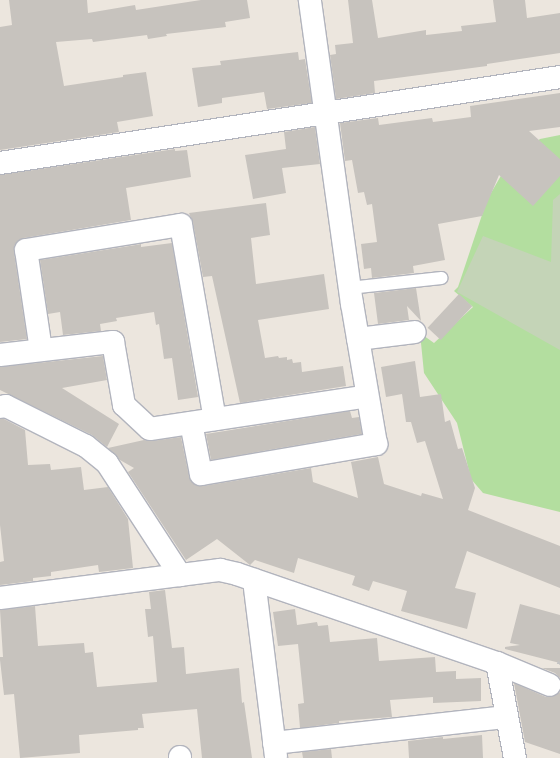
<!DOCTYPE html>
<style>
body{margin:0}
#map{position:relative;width:560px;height:758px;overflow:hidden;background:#ece6de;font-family:"Alegreya Sans",sans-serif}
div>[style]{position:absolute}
.green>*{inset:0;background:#b3de9f}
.cemetery>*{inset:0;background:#c4d4b7}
.building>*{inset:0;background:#c7c3be;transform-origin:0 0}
.path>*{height:2.5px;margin-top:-1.25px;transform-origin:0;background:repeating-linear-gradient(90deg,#c4c4c4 0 3px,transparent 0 5px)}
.roads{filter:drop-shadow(1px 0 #b2b4bd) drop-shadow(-1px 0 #b2b4bd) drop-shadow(0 1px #b2b4bd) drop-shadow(0 -1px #b2b4bd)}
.service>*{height:12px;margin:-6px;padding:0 6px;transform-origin:6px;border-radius:6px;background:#fff}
.minor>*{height:22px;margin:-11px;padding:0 11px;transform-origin:11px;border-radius:11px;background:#fff}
span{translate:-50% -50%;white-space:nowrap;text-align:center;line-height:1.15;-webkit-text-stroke:3px #fff;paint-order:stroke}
</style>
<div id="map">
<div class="green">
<i style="clip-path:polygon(560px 135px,560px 512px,483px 493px,471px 479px,457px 423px,424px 373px,420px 333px,434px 343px,473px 307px,454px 291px,458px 287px,487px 200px,506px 167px,540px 139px)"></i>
</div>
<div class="cemetery">
<i style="clip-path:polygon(560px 194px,560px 350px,457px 292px,483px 236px,551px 262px,553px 200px)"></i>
</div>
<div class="building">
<i style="clip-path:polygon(9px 0,87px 0,88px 13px,135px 5px,136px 10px,201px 0,247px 0,250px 18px,225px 22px,226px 27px,166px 34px,167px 36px,148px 39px,147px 35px,93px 42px,92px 39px,56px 42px,64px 86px,123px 77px,123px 75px,146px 72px,153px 116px,117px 122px,119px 132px,0 150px,0 27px,12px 25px)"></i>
<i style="clip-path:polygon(348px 0,372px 0,378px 38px,426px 30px,426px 35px,462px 31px,461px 26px,496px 22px,493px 0,525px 0,527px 18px,560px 13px,560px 53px,487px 64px,487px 66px,374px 81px,375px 93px,336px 99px,330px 55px,336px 54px,335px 45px,353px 43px)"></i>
<i style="clip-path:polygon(298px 52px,299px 60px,305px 59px,312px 103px,267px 109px,264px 92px,222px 98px,222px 103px,198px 107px,192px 68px,221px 65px,220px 61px)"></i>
<i style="clip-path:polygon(560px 93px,560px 127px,529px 131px,560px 159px,560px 176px,533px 206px,499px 175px,482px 216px,438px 224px,445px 260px,413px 266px,414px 273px,372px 278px,371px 268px,364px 269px,361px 244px,377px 242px,372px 204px,367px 205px,364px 192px,358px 193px,352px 160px,345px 161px,340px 123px,378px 118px,379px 125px,432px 118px,433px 122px,471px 117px,470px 106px)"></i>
<i style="clip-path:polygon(315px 127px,320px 164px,282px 168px,286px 193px,253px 199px,245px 155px,286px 149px,284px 132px)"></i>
<i style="clip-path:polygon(175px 149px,175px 151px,187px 150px,191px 177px,126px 188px,131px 220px,24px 238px,18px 241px,14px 246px,14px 252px,27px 339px,0 342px,0 175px)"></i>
<i style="clip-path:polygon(266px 203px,270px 235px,251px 238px,256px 284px,324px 274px,329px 309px,258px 320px,265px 358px,278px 356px,279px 358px,287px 357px,287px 360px,292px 359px,293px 363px,301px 362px,302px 372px,343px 366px,346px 386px,240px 403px,212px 276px,203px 277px,193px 223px,189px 213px)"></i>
<i style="clip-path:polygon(172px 243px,198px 397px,178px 400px,172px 358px,164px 359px,159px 324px,156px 325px,154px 312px,116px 318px,117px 321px,100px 324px,101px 331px,63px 335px,60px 312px,48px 314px,40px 260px,136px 245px,141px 244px,141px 247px)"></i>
<i style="clip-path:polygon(416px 288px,421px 321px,407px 306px,409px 320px,378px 324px,374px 293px)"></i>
<i style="left:459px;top:294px;width:18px;height:46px;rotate:43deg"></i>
<i style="clip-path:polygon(103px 356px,107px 380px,62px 388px,119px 424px,107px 447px,92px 435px,0 390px,0 367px)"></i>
<i style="clip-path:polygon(415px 361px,420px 397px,441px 394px,445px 422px,450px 420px,458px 449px,462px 448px,475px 488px,468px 510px,560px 546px,560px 588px,467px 551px,455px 588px,476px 593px,467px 629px,401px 611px,407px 591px,373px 581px,369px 591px,352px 585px,355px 576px,298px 558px,294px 573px,255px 560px,250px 565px,217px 539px,186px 560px,128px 472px,134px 468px,120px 460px,108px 448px,144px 440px,152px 441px,181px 437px,189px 476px,192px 482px,197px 486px,203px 486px,311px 468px,313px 482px,358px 498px,351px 462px,378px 457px,384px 484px,421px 496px,422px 493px,443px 499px,425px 441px,417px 443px,411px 422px,406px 422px,402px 394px,386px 397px,381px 367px)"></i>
<i style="clip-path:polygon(350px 411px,352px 418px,359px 417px,362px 434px,211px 460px,206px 434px)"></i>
<i style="clip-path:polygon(0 419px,4px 419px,25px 430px,28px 465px,50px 464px,51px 470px,81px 467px,84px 490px,108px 487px,128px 519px,133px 568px,99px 572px,98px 565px,51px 572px,51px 576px,33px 578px,33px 581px,0 585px,0 562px,4px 561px,0 525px)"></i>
<i style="clip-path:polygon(165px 590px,172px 648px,184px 647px,186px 674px,239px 668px,242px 703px,244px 702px,252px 758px,202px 758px,197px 709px,142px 714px,144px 728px,138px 728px,138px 730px,79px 735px,80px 753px,20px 758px,14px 694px,4px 695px,0 660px,0 657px,3px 657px,0 610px,35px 606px,38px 646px,84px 643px,85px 653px,93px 652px,97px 687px,157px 682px,153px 636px,148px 637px,145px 609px,151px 609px,149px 592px)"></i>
<i style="clip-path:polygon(520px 604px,560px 615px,560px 663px,505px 649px,505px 647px,520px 645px,510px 643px)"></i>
<i style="clip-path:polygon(295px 609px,297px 625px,317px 622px,318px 626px,328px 625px,330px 642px,377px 638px,379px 661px,435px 657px,436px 672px,456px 671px,456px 679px,481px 678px,481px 701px,433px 703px,433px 697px,390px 700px,392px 717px,339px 721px,339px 723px,300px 728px,298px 704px,304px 703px,298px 644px,278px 646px,273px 612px)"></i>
<i style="clip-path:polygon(542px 668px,560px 668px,560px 678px,555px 673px)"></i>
<i style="clip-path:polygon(514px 683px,546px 697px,552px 697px,560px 692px,560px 754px,525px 742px)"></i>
<i style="clip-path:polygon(482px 735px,483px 758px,409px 758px,408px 741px,443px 737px,443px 739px)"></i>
<i style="clip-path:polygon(331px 749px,332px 758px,303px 758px,302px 752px)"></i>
</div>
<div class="path">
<i style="left:558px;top:664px;width:5px;rotate:-68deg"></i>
</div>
<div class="roads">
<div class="service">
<i style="left:349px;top:288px;width:93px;rotate:-6.2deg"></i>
</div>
<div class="minor">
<i style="left:0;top:163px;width:567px;rotate:-8.73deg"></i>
<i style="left:358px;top:339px;width:57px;rotate:-7deg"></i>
<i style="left:41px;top:350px;width:101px;rotate:-98.5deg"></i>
<i style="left:26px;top:250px;width:157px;rotate:-9.2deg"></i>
<i style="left:181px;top:225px;width:197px;rotate:80.1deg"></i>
<i style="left:0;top:355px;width:114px;rotate:-6.6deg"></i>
<i style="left:113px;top:342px;width:64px;rotate:80.1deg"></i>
<i style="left:124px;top:405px;width:35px;rotate:43deg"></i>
<i style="left:150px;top:429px;width:219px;rotate:-8.6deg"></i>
<i style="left:0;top:407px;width:6px;rotate:-9deg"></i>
<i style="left:6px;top:406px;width:89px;rotate:26.6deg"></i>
<i style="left:86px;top:446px;width:27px;rotate:39deg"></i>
<i style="left:107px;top:463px;width:134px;rotate:56.9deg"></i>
<i style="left:191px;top:423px;width:52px;rotate:78.9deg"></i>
<i style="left:201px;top:474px;width:178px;rotate:-9.7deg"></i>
<i style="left:376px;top:444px;width:142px;rotate:-99.7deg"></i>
<i style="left:352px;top:304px;width:307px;rotate:-97.9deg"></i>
<i style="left:254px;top:580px;width:178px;rotate:82.9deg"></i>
<i style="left:0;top:598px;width:222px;rotate:-7.3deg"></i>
<i style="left:220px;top:570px;width:17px;rotate:13deg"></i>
<i style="left:237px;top:574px;width:275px;rotate:18.9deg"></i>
<i style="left:497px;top:663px;width:57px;rotate:22.5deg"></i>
<i style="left:497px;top:663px;width:97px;rotate:79.3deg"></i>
<i style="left:274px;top:743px;width:234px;rotate:-6.4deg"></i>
<i style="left:180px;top:757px;width:1px;rotate:90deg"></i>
</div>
</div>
</div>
